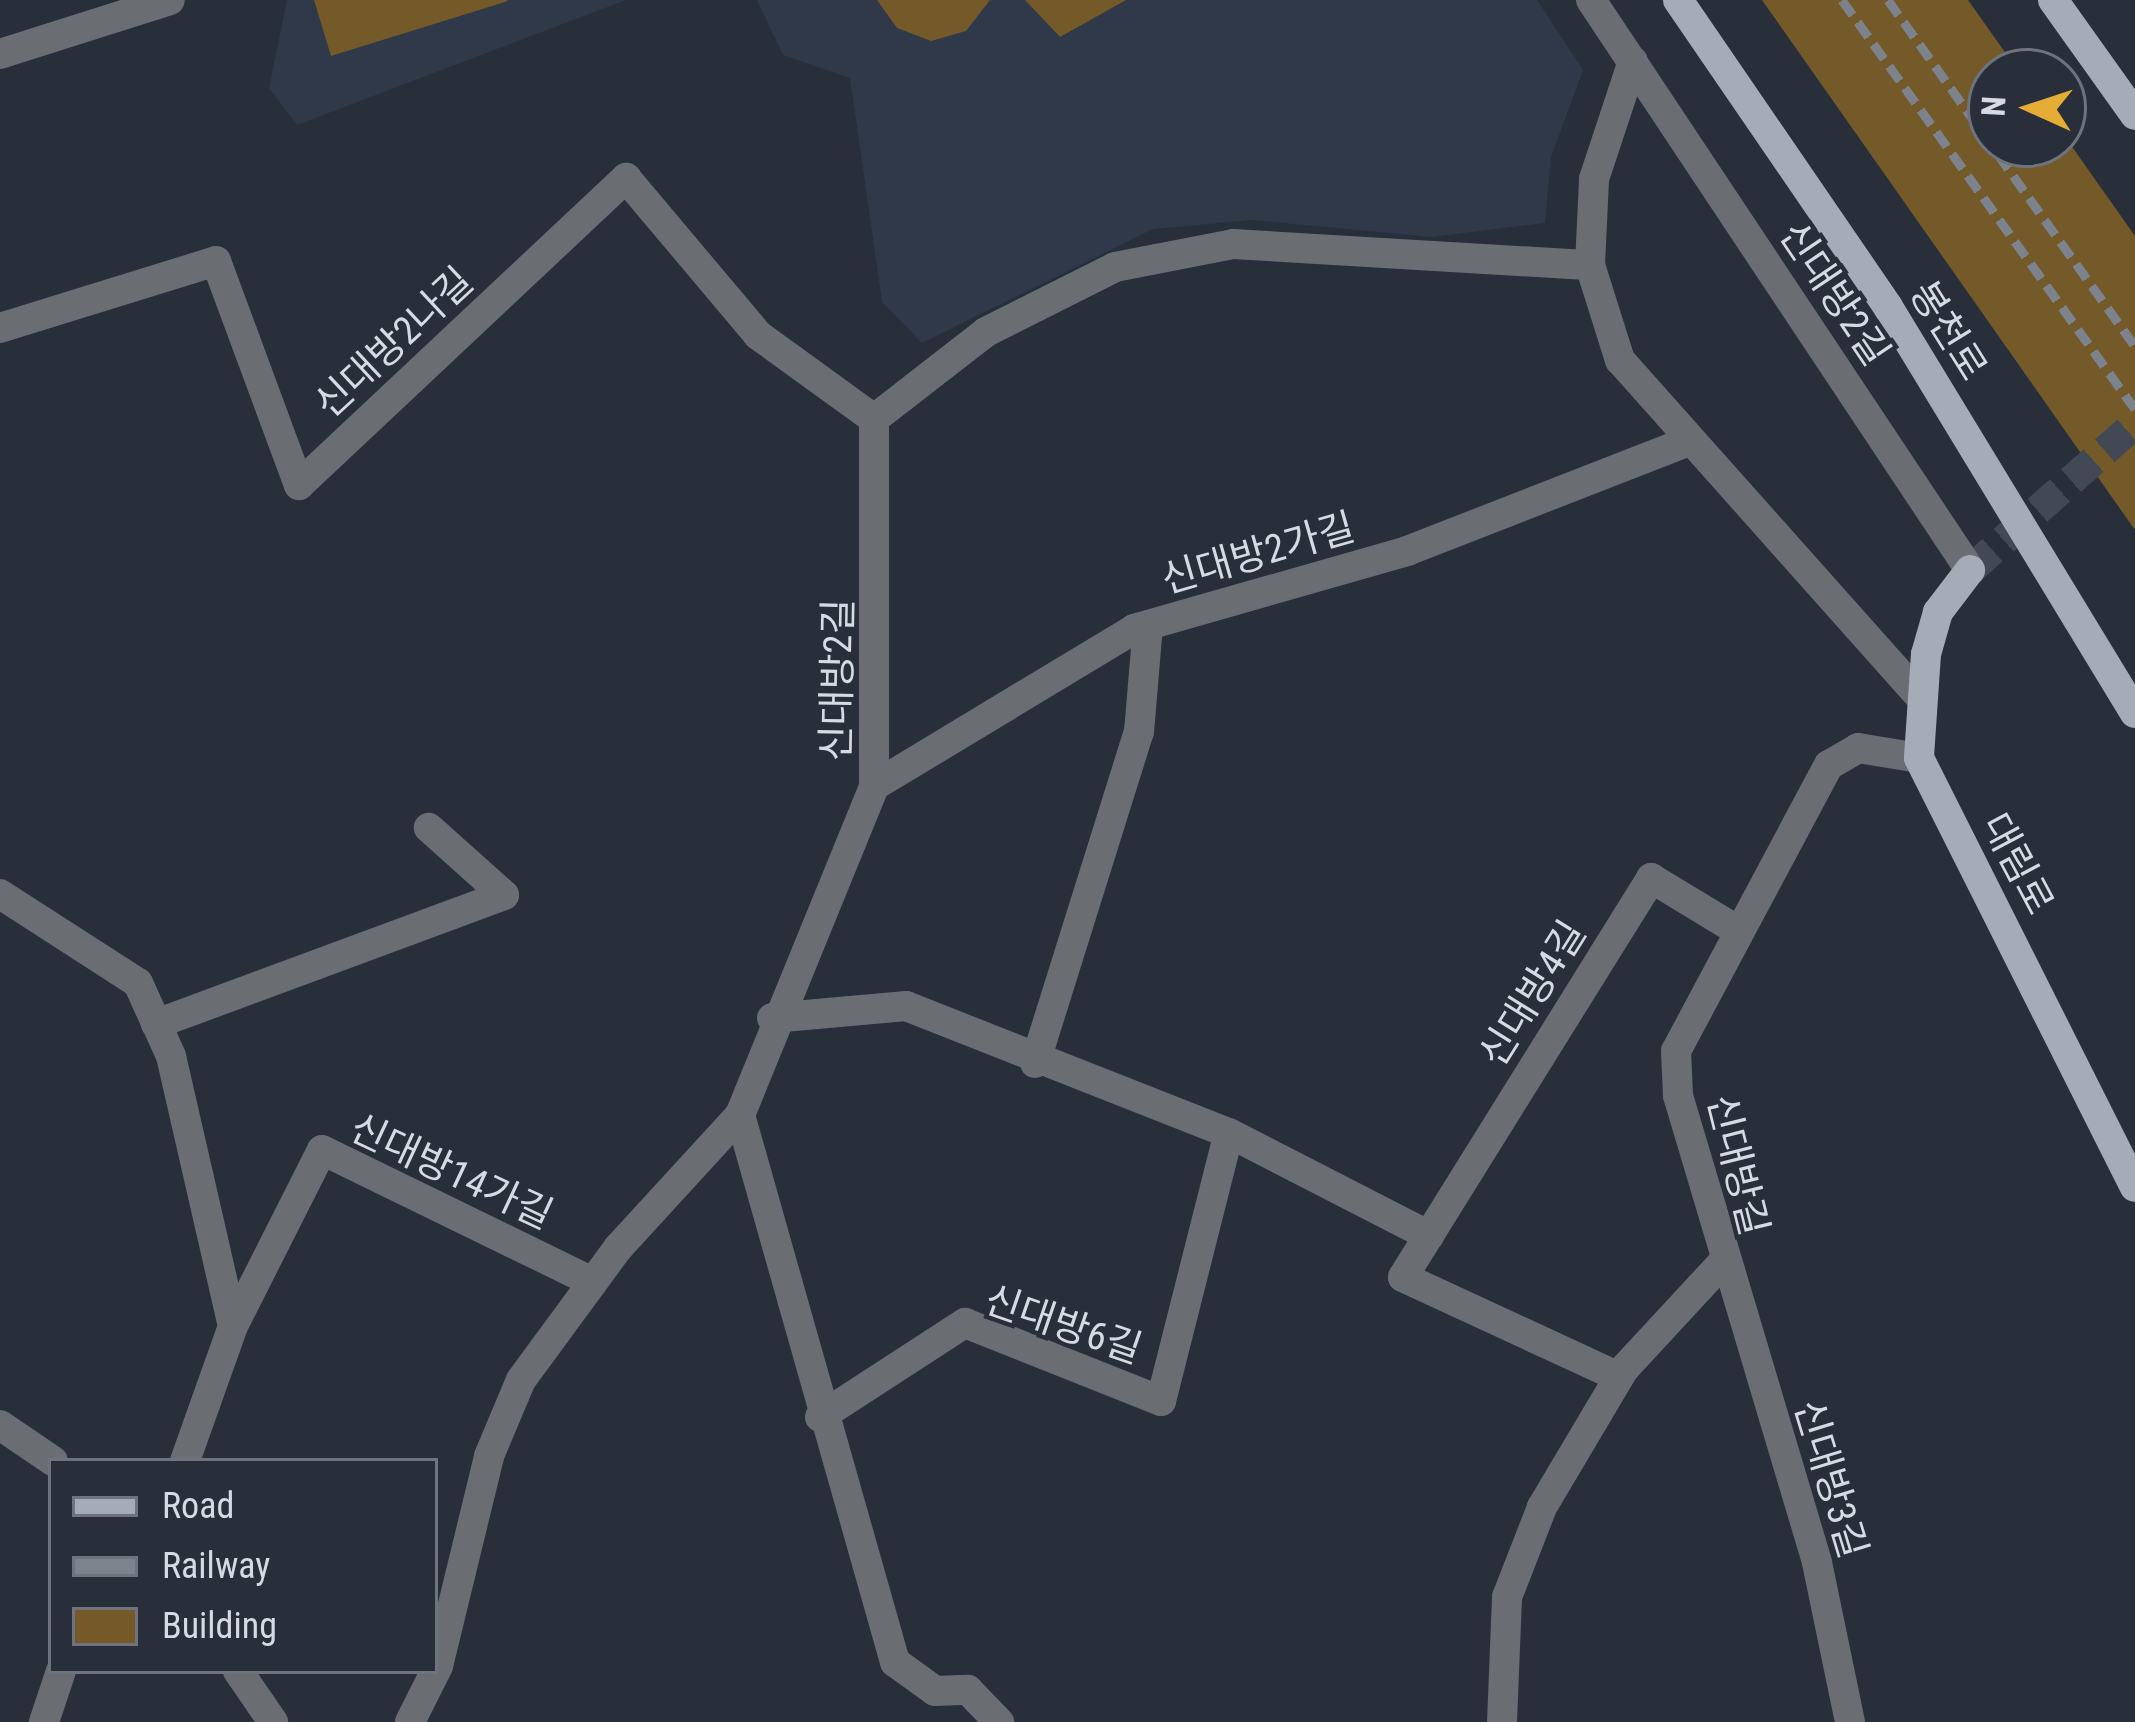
<!DOCTYPE html>
<meta charset="utf-8">
<style>
body{margin:0}
#map{position:relative;width:2135px;height:1722px;overflow:hidden;background:#282f3b;font-family:"Roboto Condensed","Noto Sans KR",sans-serif}
div>[style]{position:absolute}
.built>*{inset:0;background:#2f394a}
.building>*{inset:0;background:#745a28}
.major-tunnel>*{height:30px;margin-top:-15px;transform-origin:0;background:repeating-linear-gradient(90deg,#424954 0 30px,transparent 0 45px)}
.minor>*{height:30px;margin:-15px;padding:0 15px;transform-origin:15px;border-radius:15px;background:#6a6e73}
.major>*{height:30px;margin:-15px;padding:0 15px;transform-origin:15px;border-radius:15px;background:#a4acb8}
.rail>*{height:9px;margin-top:-4.5px;transform-origin:0;background:repeating-linear-gradient(90deg,#7d838d 0 18px,transparent 0 27px)}
.major-bridge>*{height:30px;margin:-15px;padding:0 15px;transform-origin:15px;border-radius:15px;background:#a4acb8}
span{translate:-50% -50%;white-space:nowrap;text-align:center;line-height:1.15;-webkit-text-stroke:9px #282f3b;paint-order:stroke}
.street-label{font-size:39px;color:#d6dae2}
.legend{position:absolute;left:48px;top:1458px;width:390px;height:216px;box-sizing:border-box;background:#282f3b;border:3px solid #6e737e;margin:0;padding:15px 21px;list-style:none;font-size:36px;color:#d6dae2}
.legend li{display:flex;align-items:center;gap:24px;height:60px}
.legend b{width:60px;border:3px solid #6e737e}
.north{position:absolute;left:1967px;top:48px;width:120px;height:120px;box-sizing:border-box;background:#282f3b;border:3px solid #6e737e;border-radius:50%;rotate:273deg;font-size:33px;font-weight:700;line-height:48px;text-align:center;color:#d6dae2}
.north::after{content:'';display:block;margin:auto;width:42px;height:54px;background:#e5ad35;clip-path:polygon(50% 0,100% 100%,50% 72%,0 100%)}
</style>
<div id="map">
<div class="built">
<i style="clip-path:polygon(287px 0,626px 0,297px 125px,269px 88px)"></i>
<i style="clip-path:polygon(757px 0,1537px 0,1583px 70px,1551px 157px,1545px 223px,1432px 237px,1252px 220px,1153px 229px,922px 343px,882px 302px,850px 78px,783px 55px)"></i>
</div>
<div class="building">
<i style="clip-path:polygon(314px 0,507px 0,508px 1px,331px 56px)"></i>
<i style="clip-path:polygon(877px 0,990px 0,966px 31px,931px 41px,897px 28px)"></i>
<i style="clip-path:polygon(1025px 0,1126px 0,1060px 37px)"></i>
<i style="clip-path:polygon(1762px 0,1968px 0,2019px 72px,1991px 72px,1991px 144px,2063px 144px,2063px 134px,2135px 236px,2135px 530px)"></i>
</div>
<div class="major-tunnel">
<i style="left:1970px;top:570px;width:220px;rotate:-41.5deg"></i>
</div>
<div class="minor">
<i style="left:1591px;top:0;width:685px;rotate:56.38deg"></i>
<i style="left:0;top:54px;width:178px;rotate:-17.6deg"></i>
<i style="left:1590px;top:265px;width:100px;rotate:72.5deg"></i>
<i style="left:1620px;top:360px;width:450px;rotate:48.3deg"></i>
<i style="left:0;top:328px;width:226px;rotate:-17.2deg"></i>
<i style="left:216px;top:261px;width:239px;rotate:69.7deg"></i>
<i style="left:299px;top:485px;width:449px;rotate:-43.2deg"></i>
<i style="left:626px;top:178px;width:205px;rotate:49.9deg"></i>
<i style="left:758px;top:335px;width:143px;rotate:35.9deg"></i>
<i style="left:874px;top:419px;width:142px;rotate:-37.8deg"></i>
<i style="left:986px;top:332px;width:144px;rotate:-26.7deg"></i>
<i style="left:1115px;top:267px;width:120px;rotate:-11deg"></i>
<i style="left:1233px;top:244px;width:358px;rotate:3.4deg"></i>
<i style="left:1590px;top:265px;width:86px;rotate:-87.3deg"></i>
<i style="left:1594px;top:179px;width:124px;rotate:-71.7deg"></i>
<i style="left:874px;top:786px;width:304px;rotate:-31.1deg"></i>
<i style="left:1134px;top:629px;width:284px;rotate:-15.9deg"></i>
<i style="left:1407px;top:551px;width:300px;rotate:-21.3deg"></i>
<i style="left:0;top:894px;width:164px;rotate:32.8deg"></i>
<i style="left:138px;top:983px;width:80px;rotate:65.7deg"></i>
<i style="left:171px;top:1056px;width:277px;rotate:77.1deg"></i>
<i style="left:233px;top:1326px;width:143px;rotate:109.6deg"></i>
<i style="left:772px;top:1018px;width:135px;rotate:-5.1deg"></i>
<i style="left:906px;top:1006px;width:347px;rotate:21.5deg"></i>
<i style="left:1229px;top:1133px;width:225px;rotate:27.2deg"></i>
<i style="left:156px;top:1024px;width:371px;rotate:-20.3deg"></i>
<i style="left:504px;top:895px;width:101px;rotate:-138.2deg"></i>
<i style="left:1035px;top:1063px;width:347px;rotate:-72.6deg"></i>
<i style="left:1139px;top:732px;width:107px;rotate:-85.2deg"></i>
<i style="left:740px;top:1115px;width:569px;rotate:74.18deg"></i>
<i style="left:895px;top:1662px;width:49px;rotate:35.9deg"></i>
<i style="left:935px;top:1691px;width:33px;rotate:-2deg"></i>
<i style="left:968px;top:1690px;width:45px;rotate:45.9deg"></i>
<i style="left:233px;top:1326px;width:197px;rotate:-63.2deg"></i>
<i style="left:322px;top:1150px;width:301px;rotate:26deg"></i>
<i style="left:1619px;top:1377px;width:238px;rotate:-155.2deg"></i>
<i style="left:1403px;top:1277px;width:470px;rotate:-58.1deg"></i>
<i style="left:1651px;top:878px;width:100px;rotate:31.2deg"></i>
<i style="left:820px;top:1417px;width:173px;rotate:-33deg"></i>
<i style="left:965px;top:1323px;width:211px;rotate:21.7deg"></i>
<i style="left:1161px;top:1401px;width:276px;rotate:-75.8deg"></i>
<i style="left:0;top:1425px;width:64px;rotate:34.2deg"></i>
<i style="left:238px;top:1671px;width:62px;rotate:55.5deg"></i>
<i style="left:44px;top:1722px;width:54px;rotate:-71.6deg"></i>
<i style="left:410px;top:1722px;width:63px;rotate:-63.4deg"></i>
<i style="left:438px;top:1666px;width:216px;rotate:-76.3deg"></i>
<i style="left:489px;top:1456px;width:82px;rotate:-67.2deg"></i>
<i style="left:521px;top:1380px;width:164px;rotate:-53.7deg"></i>
<i style="left:618px;top:1248px;width:180px;rotate:-47.5deg"></i>
<i style="left:740px;top:1115px;width:355px;rotate:-67.8deg"></i>
<i style="left:874px;top:786px;width:367px;rotate:-90deg"></i>
<i style="left:1502px;top:1722px;width:125px;rotate:-87.7deg"></i>
<i style="left:1507px;top:1597px;width:97px;rotate:-68.7deg"></i>
<i style="left:1542px;top:1507px;width:161px;rotate:-59.3deg"></i>
<i style="left:1624px;top:1369px;width:144px;rotate:-47.2deg"></i>
<i style="left:1850px;top:1722px;width:163px;rotate:-101.7deg"></i>
<i style="left:1817px;top:1562px;width:487px;rotate:-106.6deg"></i>
<i style="left:1678px;top:1095px;width:44px;rotate:-92.6deg"></i>
<i style="left:1676px;top:1051px;width:324px;rotate:-61.9deg"></i>
<i style="left:1829px;top:765px;width:34px;rotate:-30deg"></i>
<i style="left:1858px;top:748px;width:62px;rotate:9.3deg"></i>
</div>
<div class="major">
<i style="left:2053px;top:0;width:141px;rotate:54.5deg"></i>
<i style="left:1970px;top:570px;width:53px;rotate:127.3deg"></i>
<i style="left:1938px;top:612px;width:44px;rotate:105.9deg"></i>
<i style="left:1926px;top:654px;width:104px;rotate:93.9deg"></i>
<i style="left:1919px;top:758px;width:480px;rotate:63.3deg"></i>
</div>
<div class="rail">
<i style="left:1842px;top:0;width:503px;rotate:54.38deg"></i>
<i style="left:1888px;top:0;width:425px;rotate:54.5deg"></i>
</div>
<div class="major-bridge">
<i style="left:1678px;top:0;width:372px;rotate:55.6deg"></i>
<i style="left:1888px;top:307px;width:475px;rotate:58.7deg"></i>
</div>
<div class="street-label">
<span style="left:1834px;top:294px;rotate:56deg">신대방2길</span>
<span style="left:1948px;top:331px;rotate:58deg">봉천로</span>
<span style="left:394px;top:343px;rotate:-43deg">신대방2나길</span>
<span style="left:1258px;top:554px;rotate:-16deg">신대방2가길</span>
<span style="left:838px;top:680px;rotate:-89deg">신대방2길</span>
<span style="left:2017px;top:864px;rotate:62deg">대림로</span>
<span style="left:1533px;top:994px;rotate:-58deg">신대방4길</span>
<span style="left:1737px;top:1165px;rotate:76deg">신대방길</span>
<span style="left:451px;top:1172px;rotate:25deg">신대방14가길</span>
<span style="left:1063px;top:1325px;rotate:19deg">신대방6길</span>
<span style="left:1830px;top:1479px;rotate:73deg">신대방3길</span>
</div>
<ul class="legend">
<li><b style="height:15px;background:#a4acb8"></b>Road</li>
<li><b style="height:15px;background:#7d838d"></b>Railway</li>
<li><b style="height:33px;background:#745a28"></b>Building</li>
</ul>
<div class="north">N</div>
</div>
